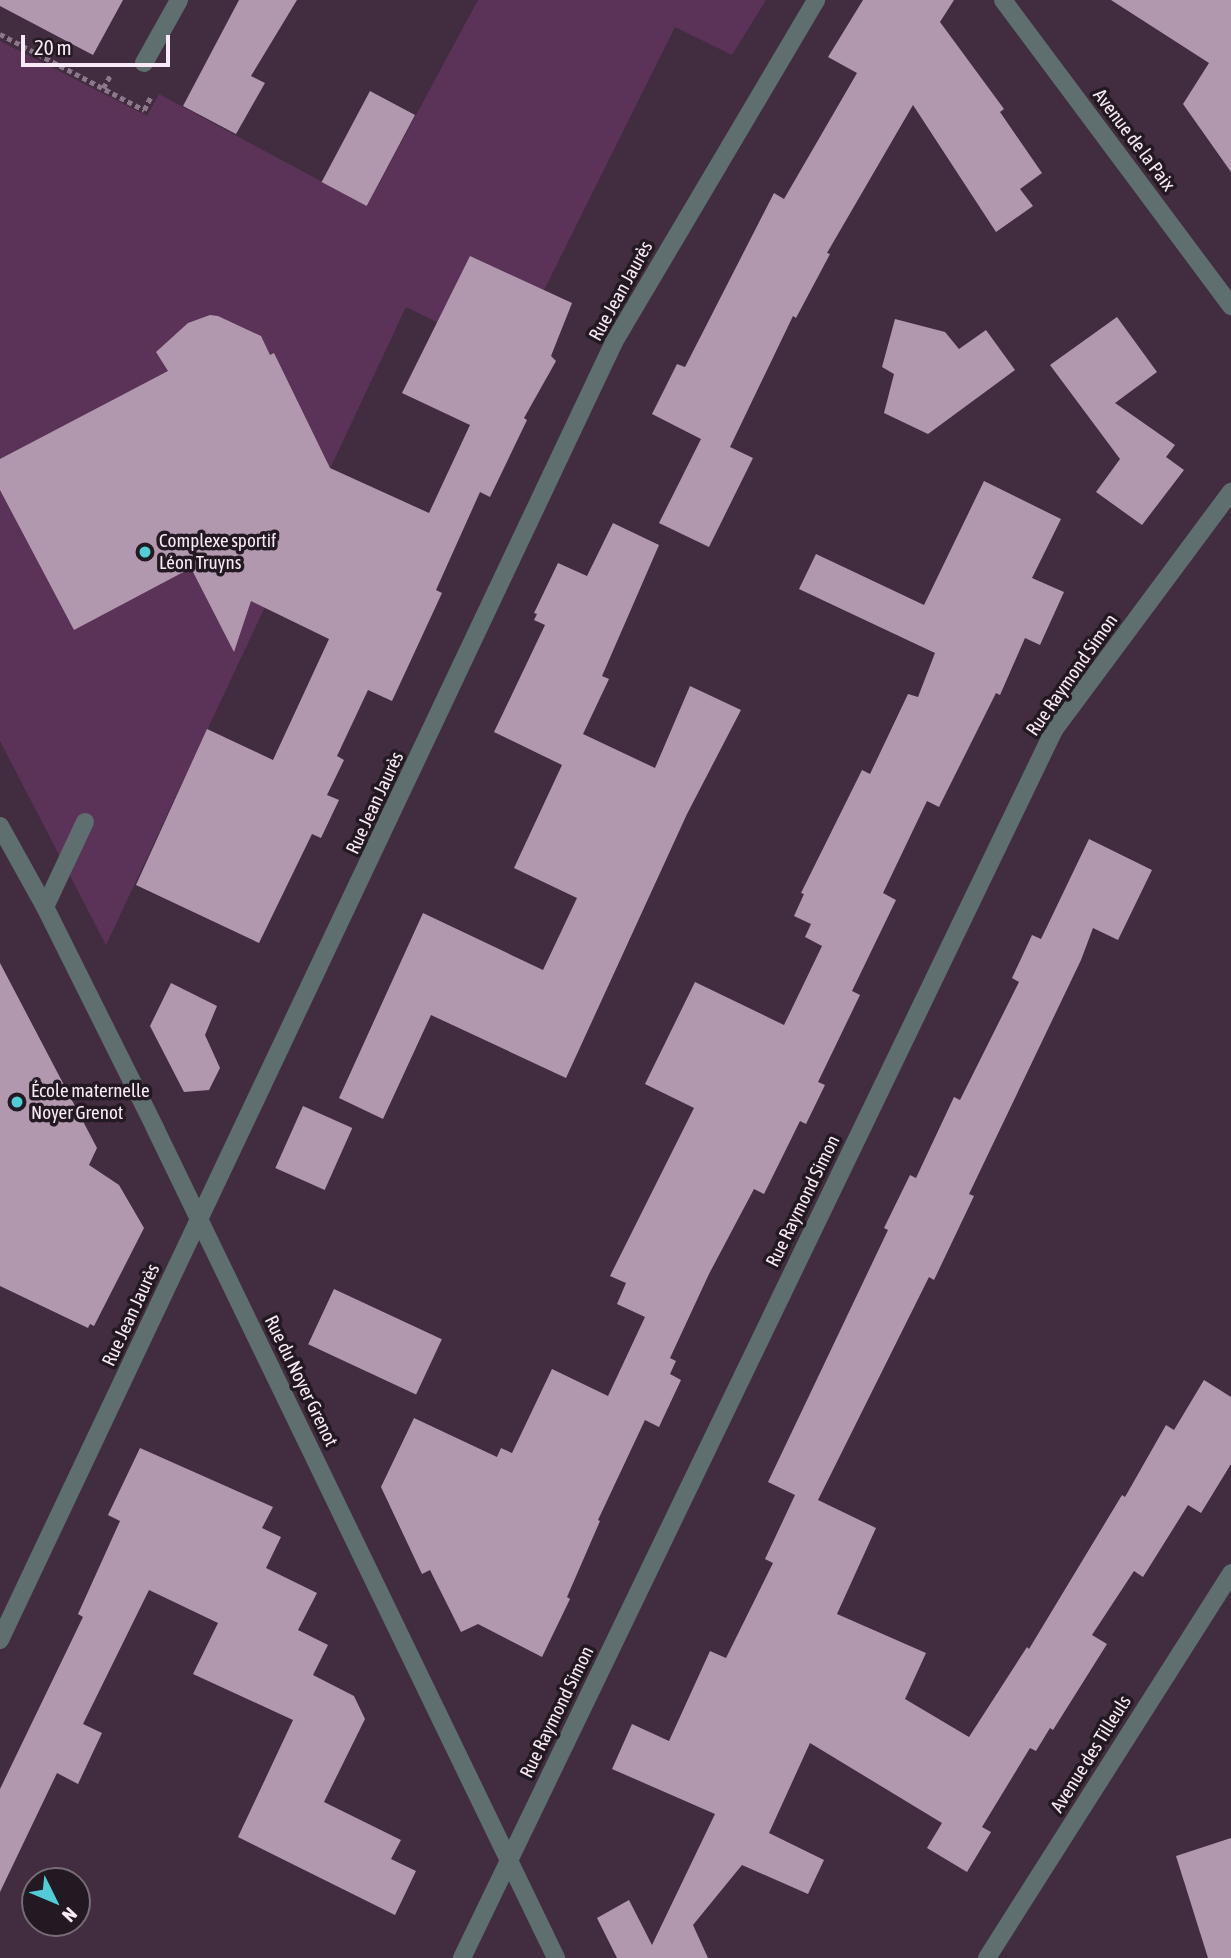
<!DOCTYPE html>
<meta charset="utf-8">
<style>
body{margin:0}
#map{position:relative;width:1231px;height:1958px;overflow:hidden;background:#422d40;font-family:"Asap Condensed",sans-serif}
div>[style]{position:absolute}
.green>*{inset:0;background:#5b3258}
.building>*{inset:0;background:#b298af;transform-origin:0 0}
.path>*{height:4.5px;margin-top:-2.25px;transform-origin:0;background:repeating-linear-gradient(90deg,#8b7889 0 5px,transparent 0 8.5px)}
.minor>*{height:18px;margin:-9px;padding:0 9px;transform-origin:9px;border-radius:9px;background:#5f6f70}
.dots>*{width:19px;height:19px;translate:-50% -50%;box-sizing:border-box;border:4px solid #231922;border-radius:50%}
span{translate:-50% -50%;white-space:nowrap;text-align:center;line-height:1.15;-webkit-text-stroke:7px #231922;paint-order:stroke}
.street-label{font-size:19px;color:#f8eaf6}
.poi-label{font-size:19px;color:#f8eaf6}
.left{translate:0 -50%;text-align:left}
.north{position:absolute;left:21px;top:1867px;width:70px;height:70px;box-sizing:border-box;background:#231922;border:2px solid #786d77;border-radius:50%;rotate:133deg;font-size:19px;font-weight:700;line-height:28px;text-align:center;color:#f8eaf6}
.north::after{content:'';display:block;margin:auto;width:24px;height:32px;background:#52ccd6;clip-path:polygon(50% 0,100% 100%,50% 72%,0 100%)}
.scale{position:absolute;left:21px;top:35px;width:149px;height:32px;box-sizing:border-box;border:4px solid #f8eaf6;border-top:0;padding-left:9px;font-size:21px;line-height:24px;white-space:nowrap;color:#f8eaf6;-webkit-text-stroke:5px #231922;paint-order:stroke}
</style>
<div id="map">
<div class="green">
<i style="clip-path:polygon(478px 0,766px 0,732px 55px,675px 27px,544px 290px,572px 303px,551px 355px,556px 361px,548px 376px,406px 307px,106px 945px,0 741px,0 41px,147px 116px,159px 94px,367px 206px)"></i>
</div>
<div class="building">
<i style="clip-path:polygon(0 0,123px 0,93px 55px,0 6px)"></i>
<i style="clip-path:polygon(239px 0,297px 0,251px 76px,265px 83px,236px 134px,183px 106px)"></i>
<i style="clip-path:polygon(863px 0,954px 0,940px 22px,1004px 109px,1000px 112px,1042px 173px,1020px 189px,1033px 206px,996px 232px,913px 105px,827px 253px,830px 254px,796px 318px,793px 316px,730px 447px,753px 458px,709px 547px,659px 523px,701px 439px,652px 414px,677px 364px,685px 367px,774px 193px,784px 199px,857px 73px,828px 57px)"></i>
<i style="clip-path:polygon(1111px 0,1231px 0,1231px 172px,1183px 104px,1209px 63px)"></i>
<i style="left:370px;top:91px;width:51px;height:103px;rotate:28deg"></i>
<i style="clip-path:polygon(470px 256px,572px 303px,551px 356px,556px 361px,524px 418px,527px 420px,490px 497px,480px 492px,436px 590px,442px 593px,392px 701px,368px 690px,337px 756px,344px 760px,327px 795px,339px 800px,321px 838px,312px 834px,259px 943px,136px 885px,207px 729px,273px 760px,329px 639px,251px 601px,234px 652px,191px 568px,74px 630px,0 490px,0 459px,168px 371px,156px 352px,188px 323px,210px 315px,218px 316px,261px 336px,270px 355px,274px 353px,330px 468px,429px 513px,470px 425px,402px 393px)"></i>
<i style="clip-path:polygon(1117px 317px,1157px 372px,1115px 403px,1175px 445px,1166px 457px,1184px 470px,1142px 525px,1096px 492px,1120px 459px,1050px 365px)"></i>
<i style="clip-path:polygon(895px 319px,945px 332px,959px 349px,986px 330px,1015px 370px,928px 434px,884px 413px,894px 374px,882px 367px)"></i>
<i style="clip-path:polygon(984px 481px,1061px 519px,1032px 578px,1064px 592px,1040px 645px,1025px 638px,1000px 695px,996px 693px,939px 807px,927px 801px,883px 893px,896px 900px,852px 991px,860px 995px,818px 1082px,825px 1085px,806px 1124px,800px 1121px,764px 1194px,754px 1189px,709px 1274px,670px 1358px,676px 1361px,670px 1374px,681px 1380px,659px 1427px,645px 1420px,598px 1520px,600px 1521px,567px 1597px,570px 1599px,542px 1657px,478px 1624px,461px 1632px,430px 1570px,422px 1574px,381px 1487px,414px 1418px,497px 1457px,501px 1448px,512px 1453px,552px 1369px,608px 1396px,645px 1317px,617px 1304px,626px 1283px,610px 1276px,694px 1108px,645px 1084px,695px 982px,784px 1025px,822px 946px,805px 937px,811px 924px,794px 916px,804px 894px,801px 893px,862px 770px,870px 774px,908px 694px,918px 697px,935px 653px,799px 589px,816px 554px,924px 605px)"></i>
<i style="clip-path:polygon(613px 523px,659px 545px,602px 676px,609px 679px,583px 734px,655px 768px,690px 686px,741px 710px,687px 814px,566px 1078px,431px 1015px,383px 1119px,339px 1098px,423px 913px,543px 970px,577px 898px,514px 868px,562px 765px,494px 732px,545px 625px,534px 620px,537px 614px,534px 613px,558px 563px,587px 576px)"></i>
<i style="clip-path:polygon(1089px 839px,1152px 870px,1118px 940px,1093px 928px,1081px 960px,969px 1194px,974px 1196px,934px 1280px,929px 1277px,818px 1500px,876px 1528px,837px 1614px,926px 1653px,905px 1699px,969px 1737px,1027px 1647px,1029px 1649px,1122px 1495px,1125px 1497px,1166px 1425px,1174px 1430px,1204px 1380px,1231px 1397px,1231px 1464px,1201px 1513px,1188px 1505px,1143px 1577px,1134px 1571px,1092px 1635px,1107px 1644px,1053px 1730px,1050px 1728px,1036px 1751px,1030px 1748px,982px 1827px,991px 1832px,967px 1872px,927px 1848px,942px 1823px,810px 1743px,769px 1833px,824px 1860px,808px 1894px,742px 1865px,693px 1925px,708px 1958px,617px 1958px,597px 1918px,629px 1900px,652px 1945px,715px 1814px,612px 1769px,632px 1724px,669px 1741px,710px 1651px,726px 1658px,773px 1563px,765px 1559px,795px 1495px,768px 1482px,888px 1230px,884px 1228px,910px 1175px,916px 1178px,954px 1097px,960px 1100px,1019px 982px,1012px 978px,1032px 935px,1041px 939px)"></i>
<i style="clip-path:polygon(0 963px,97px 1148px,89px 1165px,119px 1185px,144px 1228px,94px 1326px,90px 1324px,88px 1328px,0 1286px)"></i>
<i style="clip-path:polygon(171px 983px,217px 1006px,205px 1035px,220px 1068px,209px 1090px,184px 1092px,150px 1026px)"></i>
<i style="left:303px;top:1106px;width:54px;height:68px;rotate:24deg"></i>
<i style="left:334px;top:1289px;width:119px;height:61px;rotate:25deg"></i>
<i style="clip-path:polygon(140px 1448px,273px 1507px,262px 1528px,281px 1537px,266px 1568px,317px 1593px,298px 1630px,328px 1645px,313px 1675px,354px 1696px,365px 1719px,324px 1802px,401px 1840px,391px 1859px,416px 1871px,395px 1915px,238px 1837px,293px 1720px,193px 1674px,218px 1623px,149px 1590px,83px 1724px,102px 1733px,78px 1784px,57px 1773px,0 1892px,0 1789px,83px 1617px,78px 1614px,120px 1521px,108px 1515px)"></i>
<i style="clip-path:polygon(1231px 1838px,1231px 1958px,1208px 1958px,1176px 1856px)"></i>
</div>
<div class="path">
<i style="left:0;top:34px;width:163px;rotate:27.8deg"></i>
<i style="left:144px;top:110px;width:16px;rotate:-63deg"></i>
<i style="left:103px;top:88px;width:16px;rotate:-60deg"></i>
</div>
<div class="minor">
<i style="left:1003px;top:0;width:382px;rotate:53.3deg"></i>
<i style="left:144px;top:63px;width:72px;rotate:-60.9deg"></i>
<i style="left:0;top:826px;width:93px;rotate:60.9deg"></i>
<i style="left:45px;top:907px;width:247px;rotate:63.5deg"></i>
<i style="left:155px;top:1128px;width:922px;rotate:64.21deg"></i>
<i style="left:45px;top:907px;width:94px;rotate:-64.8deg"></i>
<i style="left:0;top:1640px;width:1436px;rotate:-64.68deg"></i>
<i style="left:614px;top:342px;width:397px;rotate:-59.4deg"></i>
<i style="left:462px;top:1958px;width:1363px;rotate:-64.26deg"></i>
<i style="left:1054px;top:730px;width:297px;rotate:-53.4deg"></i>
<i style="left:987px;top:1958px;width:456px;rotate:-57.6deg"></i>
</div>
<div class="dots">
<i style="left:145px;top:552px;background:#52ccd6"></i>
<i style="left:17px;top:1102px;background:#52ccd6"></i>
</div>
<div class="street-label">
<span style="left:1134px;top:140px;rotate:53deg">Avenue de la Paix</span>
<span style="left:621px;top:291px;rotate:-61deg">Rue Jean Jaurès</span>
<span style="left:1072px;top:675px;rotate:-55deg">Rue Raymond Simon</span>
<span style="left:375px;top:803px;rotate:-65deg">Rue Jean Jaurès</span>
<span style="left:803px;top:1201px;rotate:-64deg">Rue Raymond Simon</span>
<span style="left:131px;top:1315px;rotate:-65deg">Rue Jean Jaurès</span>
<span style="left:301px;top:1381px;rotate:64deg">Rue du Noyer Grenot</span>
<span style="left:557px;top:1712px;rotate:-64deg">Rue Raymond Simon</span>
<span style="left:1091px;top:1754px;rotate:-58deg">Avenue des Tilleuls</span>
</div>
<div class="poi-label">
<span class="left" style="left:159px;top:552px">Complexe sportif<br>Léon Truyns</span>
<span class="left" style="left:31px;top:1102px">École maternelle<br>Noyer Grenot</span>
</div>
<div class="north">N</div>
<div class="scale">20 m</div>
</div>
